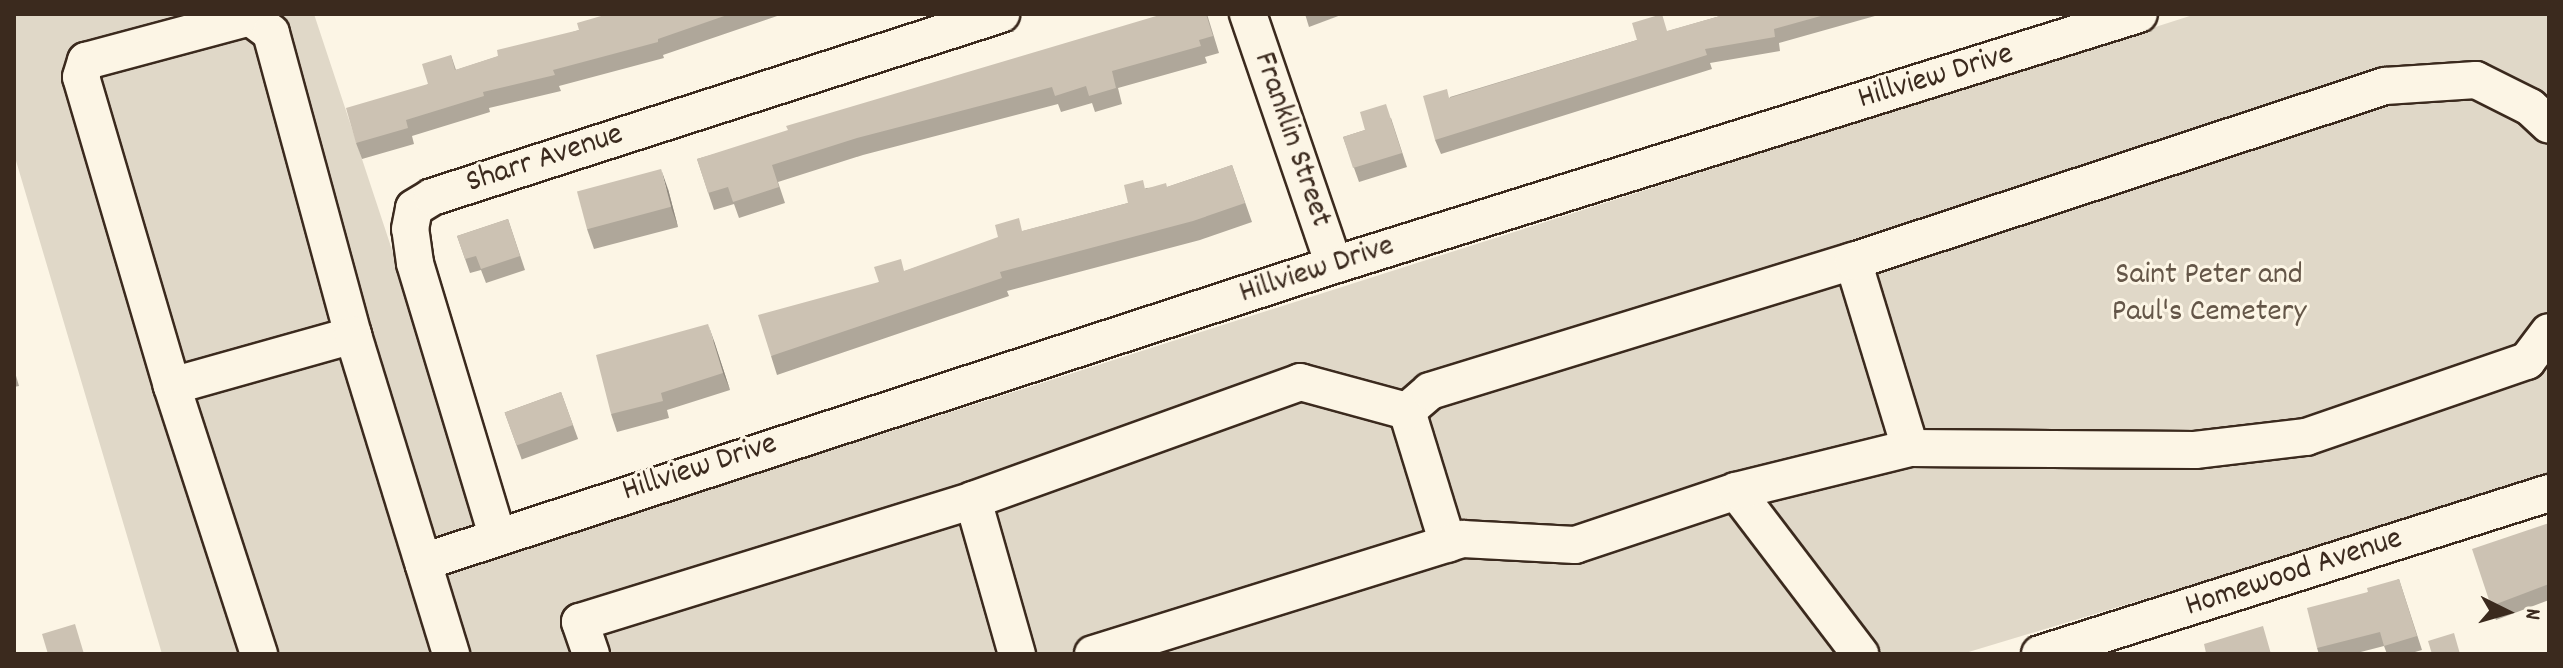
<!DOCTYPE html>
<style>
body{margin:0}
#map{position:relative;width:2563px;height:668px;overflow:hidden;background:#fcf5e5;font-family:Dekko,sans-serif}
div>[style]{position:absolute}
.green>*{inset:0;background:#e0d8c8}
.roads{filter:drop-shadow(2px 0 #3b2a1e) drop-shadow(-2px 0 #3b2a1e) drop-shadow(0 2px #3b2a1e) drop-shadow(0 -2px #3b2a1e)}
.minor>*{height:36px;margin:-18px;padding:0 18px;transform-origin:18px;border-radius:18px;background:#fcf5e5}
.wall>*{inset:0;background:#afa79a;transform-origin:0 0}
.shaded-wall>*{inset:0;background:#8f887d}
.building>*{inset:0;background:#ccc2b3;transform-origin:0 0}
span{translate:-50% -50%;white-space:nowrap;text-align:center;line-height:1.15;-webkit-text-stroke:6px #fcf5e5;paint-order:stroke}
.street-label{font-size:32px;color:#3b2a1e}
.park-label{font-size:32px;color:#645648}
.frame{position:absolute;inset:0;border:16px solid #3b2a1e;pointer-events:none}
.north{position:absolute;left:2467px;top:572px;width:80px;height:80px;-webkit-text-stroke:6px #fcf5e5;paint-order:stroke;rotate:95deg;font-size:22px;font-weight:700;line-height:32px;text-align:center;color:#3b2a1e}
.north::after{content:'';display:block;margin:auto;width:28px;height:36px;background:#3b2a1e;clip-path:polygon(50% 0,100% 100%,50% 72%,0 100%)}
</style>
<div id="map">
<div class="green">
<i style="clip-path:polygon(314px 14px,494px 558px,2196px 14px,2549px 14px,2549px 477px,1962px 654px,162px 654px,14px 154px,14px 15px)"></i>
</div>
<div class="roads">
<div class="minor">
<i style="left:1248px;top:14px;width:265px;rotate:71.1deg"></i>
<i style="left:1853px;top:261px;width:195px;rotate:73deg"></i>
<i style="left:172px;top:386px;width:188px;rotate:-15.7deg"></i>
<i style="left:1407px;top:411px;width:139px;rotate:72.9deg"></i>
<i style="left:1736px;top:491px;width:205px;rotate:52.7deg"></i>
<i style="left:973px;top:500px;width:160px;rotate:74.1deg"></i>
<i style="left:497px;top:535px;width:284px;rotate:-106.8deg"></i>
<i style="left:415px;top:263px;width:34px;rotate:-98deg"></i>
<i style="left:410px;top:229px;width:21px;rotate:-79deg"></i>
<i style="left:414px;top:208px;width:21px;rotate:-31deg"></i>
<i style="left:432px;top:197px;width:598px;rotate:-17.83deg"></i>
<i style="left:423px;top:562px;width:958px;rotate:-18.06deg"></i>
<i style="left:1334px;top:265px;width:843px;rotate:-17.32deg"></i>
<i style="left:259px;top:654px;width:282px;rotate:-108deg"></i>
<i style="left:172px;top:386px;width:322px;rotate:-106.4deg"></i>
<i style="left:81px;top:77px;width:17px;rotate:-73deg"></i>
<i style="left:86px;top:61px;width:170px;rotate:-15deg"></i>
<i style="left:250px;top:17px;width:26px;rotate:37deg"></i>
<i style="left:271px;top:33px;width:313px;rotate:74.8deg"></i>
<i style="left:353px;top:335px;width:334px;rotate:72.9deg"></i>
<i style="left:591px;top:654px;width:34px;rotate:-109deg"></i>
<i style="left:580px;top:622px;width:412px;rotate:-17.2deg"></i>
<i style="left:973px;top:500px;width:348px;rotate:-19.8deg"></i>
<i style="left:1300px;top:382px;width:111px;rotate:15.2deg"></i>
<i style="left:1407px;top:411px;width:30px;rotate:-41deg"></i>
<i style="left:1430px;top:391px;width:443px;rotate:-17.1deg"></i>
<i style="left:1853px;top:261px;width:560px;rotate:-18.21deg"></i>
<i style="left:2385px;top:86px;width:91px;rotate:-3.8deg"></i>
<i style="left:2476px;top:80px;width:60px;rotate:26.6deg"></i>
<i style="left:2530px;top:107px;width:26px;rotate:43deg"></i>
<i style="left:1093px;top:654px;width:387px;rotate:-17.3deg"></i>
<i style="left:1463px;top:539px;width:112px;rotate:3.1deg"></i>
<i style="left:1575px;top:545px;width:170px;rotate:-18.5deg"></i>
<i style="left:1736px;top:491px;width:179px;rotate:-13.9deg"></i>
<i style="left:1910px;top:448px;width:285px;rotate:0.4deg"></i>
<i style="left:2195px;top:450px;width:112px;rotate:-6.7deg"></i>
<i style="left:2306px;top:437px;width:234px;rotate:-19deg"></i>
<i style="left:2527px;top:361px;width:36px;rotate:-53deg"></i>
<i style="left:2040px;top:654px;width:534px;rotate:-17.55deg"></i>
</div>
</div>
<div class="wall">
<i style="clip-path:polygon(608px 14px,783px 14px,663px 55px,664px 58px,559px 86px,561px 91px,489px 108px,490px 112px,412px 136px,414px 144px,362px 159px,356px 143px,428px 84px,451px 55px,456px 70px,579px 30px)"></i>
<i style="clip-path:polygon(1207px 14px,1219px 53px,1205px 57px,1207px 63px,1118px 88px,1122px 104px,1095px 112px,1092px 103px,1061px 112px,1058px 104px,863px 155px,778px 182px,785px 203px,739px 218px,734px 204px,714px 210px,697px 159px)"></i>
<i style="clip-path:polygon(1305px 14px,1341px 14px,1341px 15px,1309px 27px)"></i>
<i style="clip-path:polygon(1719px 14px,1882px 14px,1779px 43px,1780px 51px,1710px 63px,1712px 69px,1441px 154px,1435px 140px,1450px 97px,1637px 40px,1720px 16px)"></i>
<i style="clip-path:polygon(1391px 118px,1407px 167px,1359px 182px,1343px 137px,1365px 130px)"></i>
<i style="clip-path:polygon(1232px 165px,1252px 222px,1200px 240px,1007px 291px,1009px 296px,777px 375px,771px 356px,879px 282px,905px 271px,1023px 231px,1128px 203px,1146px 188px,1167px 187px)"></i>
<i style="clip-path:polygon(668px 189px,678px 227px,594px 249px,587px 229px)"></i>
<i style="clip-path:polygon(508px 219px,525px 270px,486px 283px,481px 270px,470px 273px,457px 236px)"></i>
<i style="clip-path:polygon(714px 341px,730px 390px,667px 410px,669px 418px,617px 432px,611px 414px)"></i>
<i style="clip-path:polygon(14px 369px,19px 386px,14px 387px)"></i>
<i style="left:561px;top:392px;width:50px;height:60px;rotate:70deg"></i>
<i style="clip-path:polygon(2549px 523px,2549px 600px,2496px 620px,2491px 606px)"></i>
<i style="clip-path:polygon(2399px 579px,2422px 650px,2408px 654px,2387px 654px,2384px 646px,2353px 654px,2319px 654px,2317px 648px,2368px 592px)"></i>
</div>
<div class="shaded-wall">
<i style="clip-path:polygon(661px 169px,668px 189px,678px 227px,671px 207px)"></i>
<i style="clip-path:polygon(708px 324px,714px 341px,730px 390px,723px 373px)"></i>
</div>
<div class="building">
<i style="clip-path:polygon(608px 14px,730px 14px,658px 39px,658px 42px,553px 70px,555px 75px,483px 92px,484px 96px,406px 120px,408px 128px,356px 143px,346px 108px,428px 84px,422px 64px,451px 55px,455px 70px,498px 56px,497px 50px,579px 30px,577px 23px)"></i>
<i style="clip-path:polygon(1163px 14px,1206px 14px,1213px 36px,1199px 40px,1201px 46px,1112px 71px,1116px 88px,1089px 96px,1086px 86px,1055px 96px,1052px 87px,857px 138px,772px 165px,779px 187px,733px 202px,728px 187px,708px 193px,697px 159px,788px 130px,786px 126px)"></i>
<i style="clip-path:polygon(1662px 14px,1667px 31px,1720px 16px,1719px 14px,1828px 14px,1774px 29px,1775px 37px,1705px 49px,1707px 55px,1435px 140px,1423px 96px,1447px 89px,1449px 98px,1637px 40px,1632px 23px)"></i>
<i style="clip-path:polygon(1386px 104px,1402px 153px,1353px 168px,1343px 137px,1365px 130px,1360px 112px)"></i>
<i style="clip-path:polygon(1232px 165px,1245px 203px,1193px 221px,1000px 272px,1002px 278px,771px 356px,758px 315px,879px 282px,874px 267px,901px 259px,904px 271px,998px 237px,995px 225px,1019px 218px,1022px 231px,1128px 203px,1124px 185px,1143px 180px,1145px 189px,1166px 183px,1167px 187px)"></i>
<i style="left:661px;top:169px;width:39px;height:87px;rotate:75deg"></i>
<i style="clip-path:polygon(508px 219px,520px 256px,481px 269px,476px 256px,465px 259px,457px 236px)"></i>
<i style="clip-path:polygon(708px 324px,723px 373px,661px 393px,663px 401px,611px 414px,596px 355px)"></i>
<i style="left:561px;top:392px;width:35px;height:60px;rotate:70deg"></i>
<i style="clip-path:polygon(2549px 523px,2549px 584px,2491px 606px,2472px 549px)"></i>
<i style="clip-path:polygon(2399px 579px,2417px 636px,2384px 646px,2380px 632px,2317px 648px,2307px 608px,2368px 592px,2367px 588px)"></i>
<i style="clip-path:polygon(75px 624px,84px 654px,48px 654px,42px 634px)"></i>
<i style="clip-path:polygon(2263px 626px,2271px 654px,2204px 654px,2206px 653px,2204px 644px)"></i>
<i style="clip-path:polygon(2454px 633px,2460px 654px,2432px 654px,2428px 641px)"></i>
</div>
<div class="street-label">
<span style="left:1936px;top:78px;rotate:-17deg">Hillview Drive</span>
<span style="left:1291px;top:140px;rotate:71deg">Franklin Street</span>
<span style="left:545px;top:160px;rotate:-18deg">Sharr Avenue</span>
<span style="left:1317px;top:271px;rotate:-18deg">Hillview Drive</span>
<span style="left:700px;top:469px;rotate:-18deg">Hillview Drive</span>
<span style="left:2294px;top:574px;rotate:-18deg">Homewood Avenue</span>
</div>
<div class="park-label">
<span style="left:2209px;top:295px">Saint Peter and<br>Paul's Cemetery</span>
</div>
<div class="frame"></div>
<div class="north">N</div>
</div>
